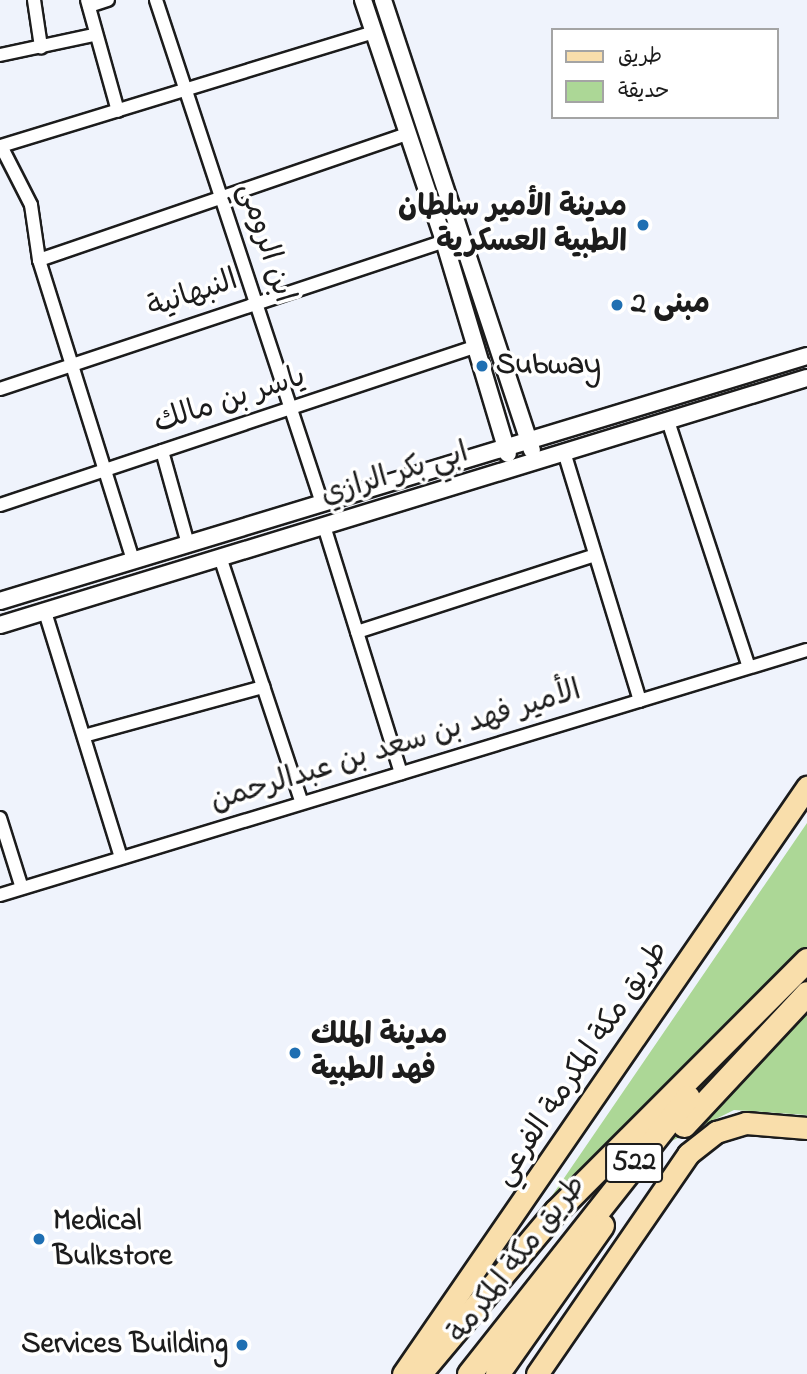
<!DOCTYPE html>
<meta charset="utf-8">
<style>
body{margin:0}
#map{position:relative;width:807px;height:1374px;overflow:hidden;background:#eff3fc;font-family:"Indie Flower","Playpen Sans Arabic",sans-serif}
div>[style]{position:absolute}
.green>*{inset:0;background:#acd796}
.roads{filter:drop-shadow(2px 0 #1c1c1c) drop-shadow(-2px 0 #1c1c1c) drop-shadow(0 2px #1c1c1c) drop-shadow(0 -2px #1c1c1c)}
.minor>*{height:12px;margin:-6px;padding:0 6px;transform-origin:6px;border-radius:6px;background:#fff}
.tertiary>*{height:16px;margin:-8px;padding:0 8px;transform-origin:8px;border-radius:8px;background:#fff}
.primary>*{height:21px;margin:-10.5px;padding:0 10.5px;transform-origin:10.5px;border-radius:10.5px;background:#f9deab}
.motorway>*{height:23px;margin:-11.5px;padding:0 11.5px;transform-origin:11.5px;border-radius:11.5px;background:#f9deab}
.dots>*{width:19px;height:19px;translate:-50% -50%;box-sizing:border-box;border:4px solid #fff;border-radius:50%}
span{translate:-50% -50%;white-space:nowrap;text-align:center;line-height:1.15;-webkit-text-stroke:7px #fff;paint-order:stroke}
.shield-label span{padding:2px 5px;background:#fff;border:2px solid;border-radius:5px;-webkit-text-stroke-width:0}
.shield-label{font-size:28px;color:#1c1c1c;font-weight:700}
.poi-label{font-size:30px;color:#1c1c1c;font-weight:700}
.right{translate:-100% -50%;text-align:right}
.left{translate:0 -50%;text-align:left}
.street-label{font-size:30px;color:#1c1c1c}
.legend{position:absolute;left:551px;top:28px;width:228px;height:91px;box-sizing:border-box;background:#fff;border:2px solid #a4a4a4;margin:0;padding:9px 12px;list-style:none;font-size:21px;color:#1c1c1c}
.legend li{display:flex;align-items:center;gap:14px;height:35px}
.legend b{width:35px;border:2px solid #a4a4a4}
</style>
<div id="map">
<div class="green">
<i style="clip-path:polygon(807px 823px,807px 1115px,734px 1110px,547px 1203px)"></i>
</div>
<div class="roads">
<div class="minor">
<i style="left:34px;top:0;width:48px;rotate:81.5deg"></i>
<i style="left:87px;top:0;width:115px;rotate:74.4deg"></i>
<i style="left:156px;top:0;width:530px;rotate:71.74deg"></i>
<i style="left:89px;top:6px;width:20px;rotate:-18deg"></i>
<i style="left:0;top:55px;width:95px;rotate:-12.1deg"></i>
<i style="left:1px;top:146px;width:66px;rotate:63deg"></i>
<i style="left:31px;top:205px;width:56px;rotate:81.7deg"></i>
<i style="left:39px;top:260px;width:314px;rotate:72.6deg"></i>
<i style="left:1px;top:146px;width:390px;rotate:-17deg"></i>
<i style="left:39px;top:260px;width:390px;rotate:-18.9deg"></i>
<i style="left:0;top:389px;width:468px;rotate:-18.4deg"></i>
<i style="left:668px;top:421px;width:259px;rotate:71.8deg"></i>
<i style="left:162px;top:451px;width:97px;rotate:74.4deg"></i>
<i style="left:564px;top:452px;width:260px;rotate:73deg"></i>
<i style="left:0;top:505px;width:503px;rotate:-18.43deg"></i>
<i style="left:324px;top:526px;width:259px;rotate:72.7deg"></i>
<i style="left:220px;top:557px;width:259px;rotate:71.6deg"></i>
<i style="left:45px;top:612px;width:257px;rotate:72.8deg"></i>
<i style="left:357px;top:632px;width:250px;rotate:-17.9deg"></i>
<i style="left:84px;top:736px;width:186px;rotate:-15.3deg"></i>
<i style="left:0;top:818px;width:73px;rotate:72.6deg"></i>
<i style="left:0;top:895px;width:843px;rotate:-16.89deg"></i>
</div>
<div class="tertiary">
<i style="left:363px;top:0;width:254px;rotate:71.4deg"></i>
<i style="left:444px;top:241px;width:222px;rotate:73.3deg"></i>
<i style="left:383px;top:0;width:474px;rotate:71.7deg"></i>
<i style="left:0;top:601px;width:843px;rotate:-16.89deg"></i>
<i style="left:0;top:625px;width:844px;rotate:-17.02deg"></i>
</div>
<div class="primary">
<i style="left:403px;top:1374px;width:713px;rotate:-55.46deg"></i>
<i style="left:537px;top:1374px;width:267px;rotate:-55.5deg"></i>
<i style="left:688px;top:1154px;width:36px;rotate:-38deg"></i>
<i style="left:716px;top:1132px;width:31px;rotate:-17deg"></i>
<i style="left:746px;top:1123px;width:61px;rotate:4.7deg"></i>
</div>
<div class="motorway">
<i style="left:684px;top:1125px;width:180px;rotate:-47deg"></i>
<i style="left:419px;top:1374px;width:213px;rotate:-50deg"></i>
<i style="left:556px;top:1211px;width:355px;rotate:-45deg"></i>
<i style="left:469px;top:1374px;width:353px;rotate:-51.7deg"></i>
<i style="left:497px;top:1374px;width:182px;rotate:-54.8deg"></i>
</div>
</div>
<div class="dots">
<i style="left:643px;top:225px;background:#1f6fb2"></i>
<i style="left:617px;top:305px;background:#1f6fb2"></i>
<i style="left:482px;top:366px;background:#1f6fb2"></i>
<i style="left:295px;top:1053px;background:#1f6fb2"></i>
<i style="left:39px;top:1239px;background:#1f6fb2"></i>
<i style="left:242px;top:1345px;background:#1f6fb2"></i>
</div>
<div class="shield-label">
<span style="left:634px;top:1163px">522</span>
</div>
<div class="poi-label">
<span class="right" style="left:627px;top:225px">مدينة الأمير سلطان<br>الطبية العسكرية</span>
<span class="left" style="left:631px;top:305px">مبنى 2</span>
<span class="left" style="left:496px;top:366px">Subway</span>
<span class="left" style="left:311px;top:1053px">مدينة الملك<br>فهد الطبية</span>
<span class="left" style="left:53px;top:1239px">Medical<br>Bulkstore</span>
<span class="right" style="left:228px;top:1345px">Services Building</span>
</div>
<div class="street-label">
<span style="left:265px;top:243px;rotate:72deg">ابن الرومي</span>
<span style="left:193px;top:295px;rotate:-19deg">النبهانية</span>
<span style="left:230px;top:401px;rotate:-18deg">ياسر بن مالك</span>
<span style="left:395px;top:475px;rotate:-17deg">ابي بكر الرازي</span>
<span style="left:396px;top:747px;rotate:-17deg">الأمير فهد بن سعد بن عبدالرحمن</span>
<span style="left:582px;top:1064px;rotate:-56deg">طريق مكة المكرمة الفرعي</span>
<span style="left:518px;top:1260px;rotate:-52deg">طريق مكة المكرمة</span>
</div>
<ul class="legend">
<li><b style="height:9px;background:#f9deab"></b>طريق</li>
<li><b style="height:19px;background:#acd796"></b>حديقة</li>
</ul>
</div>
